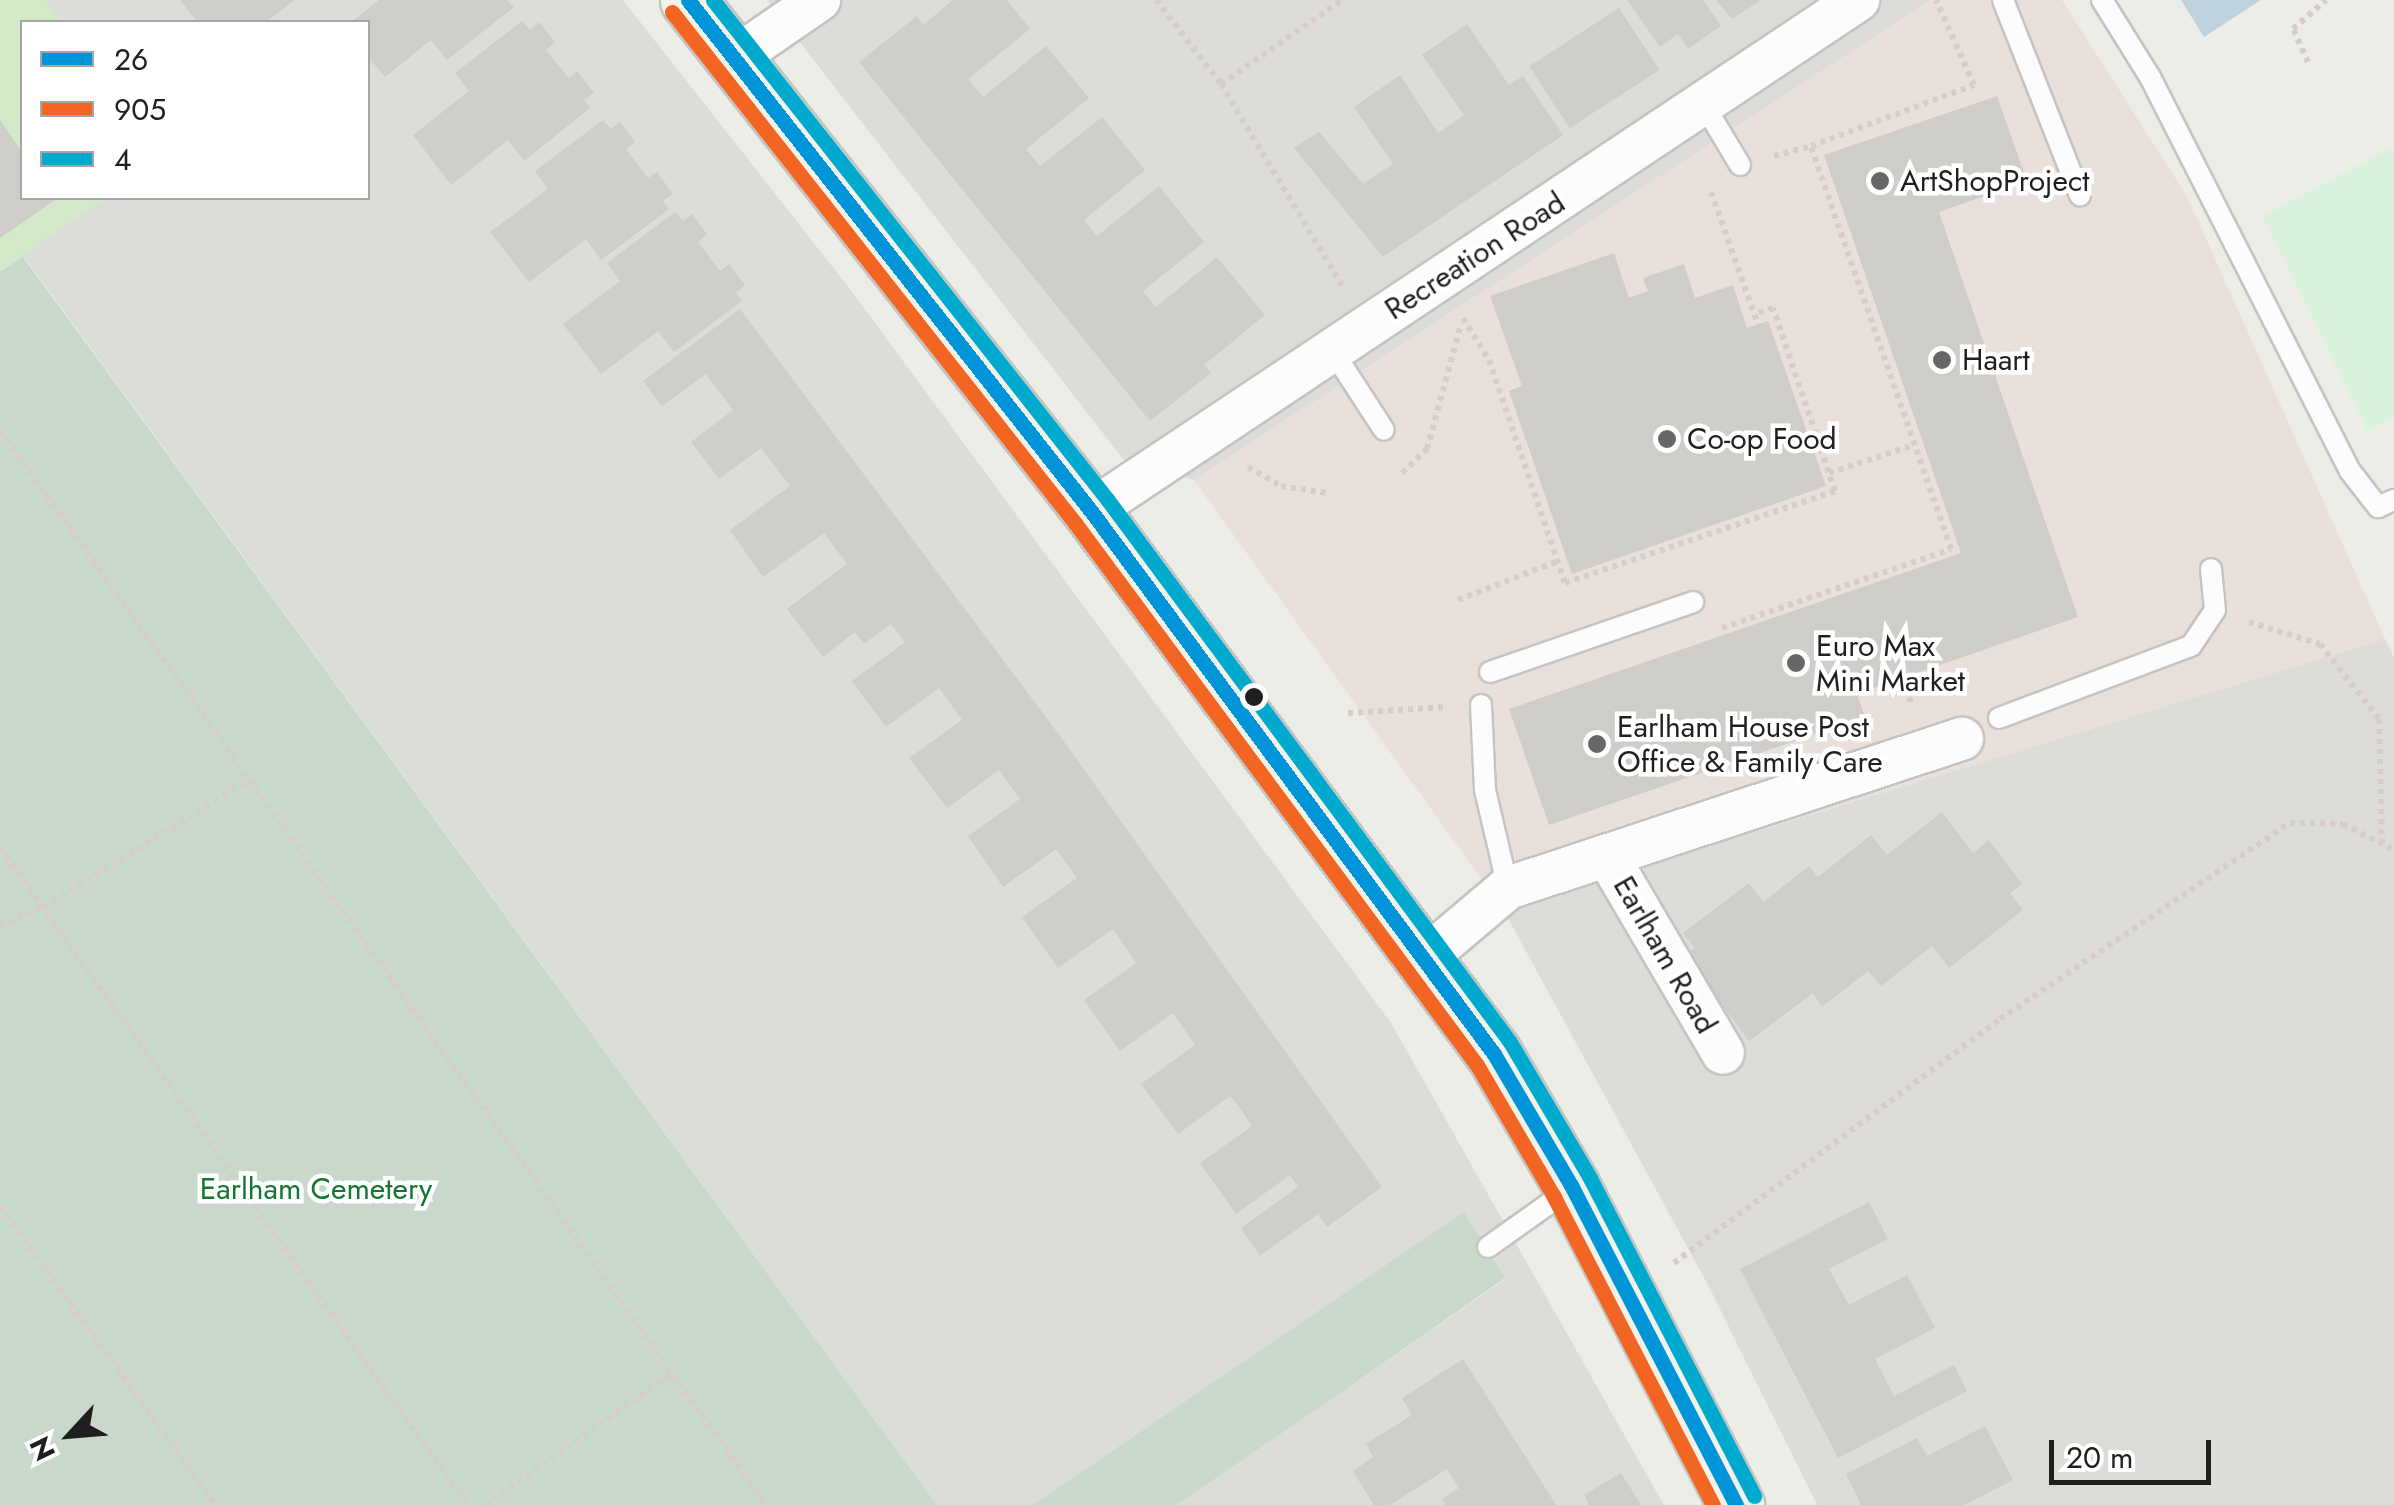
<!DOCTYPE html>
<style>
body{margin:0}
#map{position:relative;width:2394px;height:1505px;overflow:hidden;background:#edede8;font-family:Jost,sans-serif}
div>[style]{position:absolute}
.residential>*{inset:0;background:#dcdcd9}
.commercial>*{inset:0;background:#eae0db}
.grass>*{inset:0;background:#d4e9c9}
.cemetery>*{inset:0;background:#c8d8cb}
.park>*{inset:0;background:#d8f2dc}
.water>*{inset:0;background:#bed2de}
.building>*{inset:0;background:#cecdc9;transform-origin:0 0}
.path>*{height:6px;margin-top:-3px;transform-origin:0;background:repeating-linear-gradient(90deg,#d6ccc8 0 5px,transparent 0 10px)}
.roads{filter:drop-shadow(2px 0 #c4c4c2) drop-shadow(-2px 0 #c4c4c2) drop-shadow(0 2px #c4c4c2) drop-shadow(0 -2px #c4c4c2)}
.service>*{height:20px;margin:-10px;padding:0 10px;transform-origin:10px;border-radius:10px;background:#fcfcfc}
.minor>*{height:42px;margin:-21px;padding:0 21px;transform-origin:21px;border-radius:21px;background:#fcfcfc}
.secondary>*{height:55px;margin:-27.5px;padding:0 27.5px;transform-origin:27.5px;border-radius:27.5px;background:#f1f3eb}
.bus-1>*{height:15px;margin:-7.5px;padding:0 7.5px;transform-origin:7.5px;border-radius:7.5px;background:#0095d9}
.bus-2>*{height:15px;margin:-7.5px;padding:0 7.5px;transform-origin:7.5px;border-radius:7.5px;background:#f26522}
.bus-3>*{height:15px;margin:-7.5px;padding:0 7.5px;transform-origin:7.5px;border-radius:7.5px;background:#00a9ce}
.dots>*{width:28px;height:28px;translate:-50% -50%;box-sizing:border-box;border:5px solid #fff;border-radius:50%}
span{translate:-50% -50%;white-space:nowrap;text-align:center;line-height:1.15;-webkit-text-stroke:9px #fff;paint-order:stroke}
.poi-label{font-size:30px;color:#1f1f1f}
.left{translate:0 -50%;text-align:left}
.street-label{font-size:30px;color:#1f1f1f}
.park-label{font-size:30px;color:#13772e}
.legend{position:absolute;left:20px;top:20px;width:350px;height:180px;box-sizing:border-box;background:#fff;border:2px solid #a5a5a5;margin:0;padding:12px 18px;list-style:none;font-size:30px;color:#1f1f1f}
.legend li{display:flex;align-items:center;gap:20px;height:50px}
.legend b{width:50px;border:2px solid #a5a5a5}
.north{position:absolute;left:20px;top:1385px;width:100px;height:100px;-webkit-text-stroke:8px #fff;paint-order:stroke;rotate:244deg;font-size:28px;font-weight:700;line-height:40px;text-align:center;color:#1f1f1f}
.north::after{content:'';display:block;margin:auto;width:35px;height:45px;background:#1f1f1f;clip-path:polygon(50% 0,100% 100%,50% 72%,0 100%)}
.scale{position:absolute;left:2049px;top:1440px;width:162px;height:45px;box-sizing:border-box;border:5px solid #1f1f1f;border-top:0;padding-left:12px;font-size:30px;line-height:35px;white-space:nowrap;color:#1f1f1f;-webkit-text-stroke:8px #fff;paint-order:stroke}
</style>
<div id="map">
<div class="residential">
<i style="clip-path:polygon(evenodd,0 0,623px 0,850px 289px,1391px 1023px,1664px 1505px,937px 1505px,24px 257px,0 272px,0 0,22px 22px,368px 22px,368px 198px,22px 198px,22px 22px,0 0,1464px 1212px,1505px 1279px,1349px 1387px,1464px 1212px)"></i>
<i style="clip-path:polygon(767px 0,1931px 0,1194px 480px,1123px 459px)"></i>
<i style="clip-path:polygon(2385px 639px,2394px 657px,2394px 1505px,1817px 1505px,1707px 1283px,1503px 909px)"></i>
</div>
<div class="commercial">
<i style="clip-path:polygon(1931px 0,2062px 0,2188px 198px,2385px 639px,1503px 909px,1194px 480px)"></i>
</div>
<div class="grass">
<i style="clip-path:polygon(0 0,46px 0,62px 22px,22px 22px,22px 198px,106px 198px,0 272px)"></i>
</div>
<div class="cemetery">
<i style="clip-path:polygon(23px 257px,937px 1505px,0 1505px,0 272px)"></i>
<i style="clip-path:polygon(1464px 1212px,1505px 1278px,1349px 1387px,1176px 1505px,1033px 1505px)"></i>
</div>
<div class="park">
<i style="clip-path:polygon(2394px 146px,2394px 417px,2368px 432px,2263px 216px)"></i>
</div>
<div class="water">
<i style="clip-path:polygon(2181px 0,2261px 0,2204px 37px)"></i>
</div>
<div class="building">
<i style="clip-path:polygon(180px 0,295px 0,266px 22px,197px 22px)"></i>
<i style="clip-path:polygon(379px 0,507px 0,514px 7px,447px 60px,431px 40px,385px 77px,368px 57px,368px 22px,351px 22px)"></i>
<i style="clip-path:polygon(953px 0,1007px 0,1030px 29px,968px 79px,983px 97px,1046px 46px,1089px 98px,1026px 149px,1040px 166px,1102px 117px,1145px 170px,1084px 220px,1097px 236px,1159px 186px,1204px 242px,1143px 291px,1156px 307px,1217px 257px,1265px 315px,1204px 365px,1211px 373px,1150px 421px,859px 62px,917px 16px,923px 25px)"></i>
<i style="clip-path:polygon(1627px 0,1703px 0,1721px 26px,1688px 49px,1678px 34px,1660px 47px)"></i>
<i style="clip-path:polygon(1716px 0,1761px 0,1732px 19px)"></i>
<i style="left:1619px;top:8px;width:74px;height:107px;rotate:57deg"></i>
<i style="clip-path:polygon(522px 21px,530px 30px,539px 22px,555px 42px,546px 50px,569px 78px,577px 71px,594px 93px,584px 100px,590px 108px,524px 161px,508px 140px,451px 185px,413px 135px,469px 91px,455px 73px)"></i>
<i style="clip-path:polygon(1467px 24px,1509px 85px,1523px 76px,1563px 135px,1383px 257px,1294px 148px,1319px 132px,1363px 184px,1379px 173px,1393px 164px,1354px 107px,1400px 75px,1438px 133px,1464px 115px,1422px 55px)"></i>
<i style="clip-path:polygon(1997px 96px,2027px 181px,1939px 212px,2078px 617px,1857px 694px,1865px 717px,1549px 825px,1509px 709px,1961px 553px,1824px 155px)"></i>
<i style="clip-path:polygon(0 120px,22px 152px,22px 198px,58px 198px,0 238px)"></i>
<i style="clip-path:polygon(603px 120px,611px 129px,620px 122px,635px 142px,626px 149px,648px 178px,657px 172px,673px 194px,663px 201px,669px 209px,601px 260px,586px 239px,529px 282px,490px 232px,548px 189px,535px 171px)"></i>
<i style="clip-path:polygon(675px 212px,683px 221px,692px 214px,707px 234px,698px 242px,720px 271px,729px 264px,745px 285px,736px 293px,742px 301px,674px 352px,658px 331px,601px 374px,563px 324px,620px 281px,607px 263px)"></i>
<i style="clip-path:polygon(1614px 253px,1629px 298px,1648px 291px,1643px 278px,1684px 264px,1695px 298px,1733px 285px,1747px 328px,1768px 321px,1826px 486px,1572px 574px,1509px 391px,1522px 386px,1490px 296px)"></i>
<i style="clip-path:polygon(740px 309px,1063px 740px,1382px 1187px,1327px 1227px,1318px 1214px,1260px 1256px,1241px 1228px,1298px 1187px,1290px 1175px,1236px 1214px,1200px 1163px,1252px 1126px,1239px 1107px,1230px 1096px,1178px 1134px,1141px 1084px,1195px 1045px,1173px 1013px,1120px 1051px,1084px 1000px,1136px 963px,1113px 929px,1058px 968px,1022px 917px,1077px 878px,1056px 849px,1003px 887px,968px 836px,1020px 799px,1007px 781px,999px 770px,947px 808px,909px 758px,962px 720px,939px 688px,886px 727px,852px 681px,905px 642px,891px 624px,864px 644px,855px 632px,823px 657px,787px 609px,847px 564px,824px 533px,763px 577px,730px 530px,790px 486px,761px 448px,719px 479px,691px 442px,733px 410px,706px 374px,662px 406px,643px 381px)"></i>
<i style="clip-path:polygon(1942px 812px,1973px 853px,1989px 840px,2022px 884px,2010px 893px,2023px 910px,1949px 968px,1932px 946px,1881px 986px,1868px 971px,1822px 1007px,1813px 993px,1749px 1041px,1684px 955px,1695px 948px,1683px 933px,1749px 883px,1763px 902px,1809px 866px,1818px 877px,1871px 835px,1887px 855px)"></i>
<i style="clip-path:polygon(1869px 1202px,1888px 1239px,1829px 1269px,1849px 1305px,1907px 1275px,1935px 1328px,1875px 1359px,1894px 1396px,1954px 1365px,1967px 1391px,1838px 1458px,1740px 1269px)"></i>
<i style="clip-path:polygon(1463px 1359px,1520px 1448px,1556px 1505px,1446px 1505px,1442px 1499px,1459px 1488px,1447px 1469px,1390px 1505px,1374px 1505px,1362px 1486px,1353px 1471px,1373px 1457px,1366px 1444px,1412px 1415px,1402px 1398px)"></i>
<i style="clip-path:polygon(1985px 1426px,2013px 1480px,1964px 1505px,1861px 1505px,1846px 1474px,1917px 1438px,1927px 1456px)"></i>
<i style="clip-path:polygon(1621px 1473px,1641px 1505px,1589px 1505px,1584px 1495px)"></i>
</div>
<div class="path">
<i style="left:1156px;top:0;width:106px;rotate:52.3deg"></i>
<i style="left:1221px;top:84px;width:237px;rotate:59deg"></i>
<i style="left:2308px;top:62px;width:36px;rotate:-114deg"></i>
<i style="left:2293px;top:29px;width:44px;rotate:-41.3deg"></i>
<i style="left:1221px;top:84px;width:147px;rotate:-34.8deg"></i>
<i style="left:1774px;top:156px;width:38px;rotate:-15deg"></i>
<i style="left:1711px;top:192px;width:141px;rotate:70.5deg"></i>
<i style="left:1463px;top:318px;width:49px;rotate:58.2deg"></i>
<i style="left:1489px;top:360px;width:236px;rotate:71.2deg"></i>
<i style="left:1565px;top:583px;width:285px;rotate:-18.8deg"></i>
<i style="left:1835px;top:491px;width:193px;rotate:-108.7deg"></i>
<i style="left:1773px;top:308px;width:20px;rotate:162deg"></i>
<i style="left:0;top:430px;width:1320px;rotate:54.53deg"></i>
<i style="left:1248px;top:467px;width:38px;rotate:30deg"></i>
<i style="left:1281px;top:486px;width:46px;rotate:8.8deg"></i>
<i style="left:1402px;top:473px;width:35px;rotate:-44deg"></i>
<i style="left:1427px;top:449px;width:130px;rotate:-74.8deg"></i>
<i style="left:1829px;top:473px;width:89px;rotate:-18.2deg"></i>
<i style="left:1458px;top:600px;width:107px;rotate:-21.3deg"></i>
<i style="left:2249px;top:622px;width:74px;rotate:17.2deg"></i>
<i style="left:2320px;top:644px;width:95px;rotate:51.8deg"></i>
<i style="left:2379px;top:719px;width:125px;rotate:88.6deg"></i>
<i style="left:1722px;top:628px;width:242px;rotate:-19deg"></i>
<i style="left:1951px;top:549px;width:427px;rotate:-109.2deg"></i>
<i style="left:1811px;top:146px;width:174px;rotate:-20.5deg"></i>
<i style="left:1974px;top:85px;width:93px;rotate:-114.1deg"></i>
<i style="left:1903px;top:678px;width:28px;rotate:72deg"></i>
<i style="left:1348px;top:713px;width:99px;rotate:-3.5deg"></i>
<i style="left:0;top:847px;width:807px;rotate:54.64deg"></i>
<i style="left:0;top:926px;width:48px;rotate:-23.4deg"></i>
<i style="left:44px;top:907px;width:241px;rotate:-31.8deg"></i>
<i style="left:0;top:1206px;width:369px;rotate:54.2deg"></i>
<i style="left:1674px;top:1263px;width:407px;rotate:-36.8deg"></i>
<i style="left:2000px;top:1019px;width:350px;rotate:-34.1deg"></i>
<i style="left:2290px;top:823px;width:53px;rotate:1.1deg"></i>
<i style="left:2343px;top:824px;width:57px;rotate:27deg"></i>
<i style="left:485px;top:1505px;width:229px;rotate:-35.2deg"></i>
</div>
<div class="roads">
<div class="service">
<i style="left:2003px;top:0;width:210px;rotate:68.5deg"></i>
<i style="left:2102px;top:0;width:91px;rotate:58.1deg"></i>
<i style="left:2150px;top:77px;width:442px;rotate:63.1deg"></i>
<i style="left:2350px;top:471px;width:46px;rotate:52.1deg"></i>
<i style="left:2378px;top:507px;width:17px;rotate:-24deg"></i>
<i style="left:1704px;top:105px;width:70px;rotate:59deg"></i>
<i style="left:1332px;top:350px;width:95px;rotate:57deg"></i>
<i style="left:1490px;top:672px;width:215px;rotate:-19deg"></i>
<i style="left:1481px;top:705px;width:85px;rotate:87.3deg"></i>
<i style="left:1485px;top:790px;width:101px;rotate:76.8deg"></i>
<i style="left:1999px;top:718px;width:205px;rotate:-20.6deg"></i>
<i style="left:2191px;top:646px;width:43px;rotate:-56.3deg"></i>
<i style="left:2215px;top:610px;width:41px;rotate:-95.6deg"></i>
<i style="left:1488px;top:1247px;width:102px;rotate:-35.4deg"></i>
</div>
<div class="minor">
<i style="left:736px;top:57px;width:101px;rotate:-34.5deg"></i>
<i style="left:1091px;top:511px;width:922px;rotate:-33.67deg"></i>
<i style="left:1608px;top:857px;width:227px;rotate:59.6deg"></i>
<i style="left:1424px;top:959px;width:110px;rotate:-40.2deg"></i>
<i style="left:1508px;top:888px;width:478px;rotate:-18.2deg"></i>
</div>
<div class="secondary">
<i style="left:688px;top:0;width:651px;rotate:51.74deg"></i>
<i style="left:1091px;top:511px;width:676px;rotate:53.42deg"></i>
<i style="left:1494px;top:1054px;width:154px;rotate:59.6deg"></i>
<i style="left:1572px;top:1187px;width:358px;rotate:62.7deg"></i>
</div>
</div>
<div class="bus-1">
<i style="left:688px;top:0;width:651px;rotate:51.74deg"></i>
<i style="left:1091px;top:511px;width:676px;rotate:53.42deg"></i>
<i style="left:1494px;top:1054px;width:154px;rotate:59.6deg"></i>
<i style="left:1572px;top:1187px;width:358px;rotate:62.7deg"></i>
</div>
<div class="bus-2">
<i style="left:672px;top:12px;width:651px;rotate:51.74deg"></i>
<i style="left:1075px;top:523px;width:675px;rotate:53.44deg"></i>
<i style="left:1477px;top:1065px;width:153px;rotate:59.7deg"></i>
<i style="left:1554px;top:1197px;width:347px;rotate:62.7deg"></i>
</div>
<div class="bus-3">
<i style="left:713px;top:0;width:636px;rotate:51.71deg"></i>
<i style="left:1107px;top:499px;width:676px;rotate:53.42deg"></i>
<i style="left:1510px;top:1042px;width:158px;rotate:59.5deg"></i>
<i style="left:1590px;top:1178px;width:358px;rotate:62.7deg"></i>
</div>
<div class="dots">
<i style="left:1880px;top:181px;background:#676765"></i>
<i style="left:1942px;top:360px;background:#676765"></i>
<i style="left:1667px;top:439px;background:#676765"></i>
<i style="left:1796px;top:663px;background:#676765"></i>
<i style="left:1254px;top:697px;background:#1f1f1f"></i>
<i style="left:1597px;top:744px;background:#676765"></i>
</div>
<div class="poi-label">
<span class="left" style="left:1900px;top:181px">ArtShopProject</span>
<span class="left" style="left:1962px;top:360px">Haart</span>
<span class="left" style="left:1687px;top:439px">Co-op Food</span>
<span class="left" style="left:1816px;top:663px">Euro Max<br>Mini Market</span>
<span class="left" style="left:1617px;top:744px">Earlham House Post<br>Office &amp; Family Care</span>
</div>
<div class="street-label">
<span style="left:1475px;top:256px;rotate:-33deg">Recreation Road</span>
<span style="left:1665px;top:955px;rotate:60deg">Earlham Road</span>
</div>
<div class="park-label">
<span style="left:316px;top:1189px">Earlham Cemetery</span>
</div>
<ul class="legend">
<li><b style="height:12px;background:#0095d9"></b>26</li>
<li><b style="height:12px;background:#f26522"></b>905</li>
<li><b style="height:12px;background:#00a9ce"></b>4</li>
</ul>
<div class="north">N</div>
<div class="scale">20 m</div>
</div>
